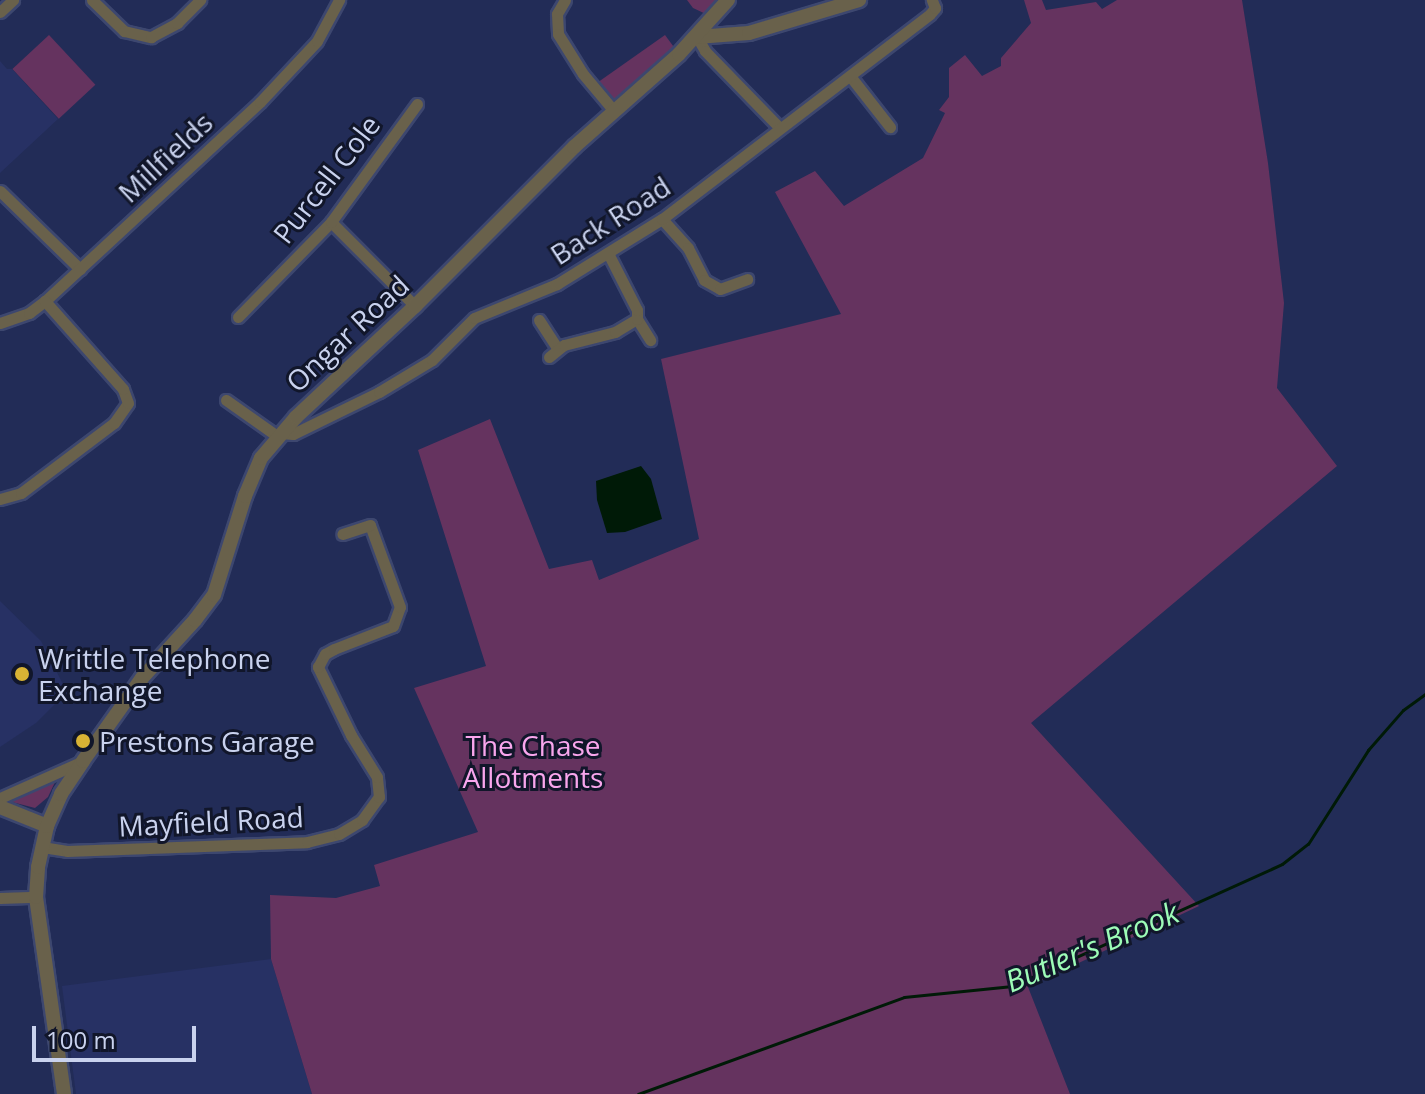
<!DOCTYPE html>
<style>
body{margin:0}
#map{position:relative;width:1425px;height:1094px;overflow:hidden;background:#222c57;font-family:"Open Sans",sans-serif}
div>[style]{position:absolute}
.built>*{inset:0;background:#273164}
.green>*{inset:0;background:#65335f;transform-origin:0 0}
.water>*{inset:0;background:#001a07}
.stream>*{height:3px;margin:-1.5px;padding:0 1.5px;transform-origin:1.5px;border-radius:1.5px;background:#001a07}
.roads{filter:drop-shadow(2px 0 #3d476f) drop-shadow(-2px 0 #3d476f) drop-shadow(0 2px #3d476f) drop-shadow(0 -2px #3d476f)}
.minor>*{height:11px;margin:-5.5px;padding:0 5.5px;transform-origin:5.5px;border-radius:5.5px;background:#69614b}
.tertiary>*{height:14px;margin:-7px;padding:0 7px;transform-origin:7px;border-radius:7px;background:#69614b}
.dots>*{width:22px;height:22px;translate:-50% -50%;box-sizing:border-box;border:4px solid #11162a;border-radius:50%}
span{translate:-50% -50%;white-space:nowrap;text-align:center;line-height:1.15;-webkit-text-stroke:6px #11162a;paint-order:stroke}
.street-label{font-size:28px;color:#c9d2ee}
.poi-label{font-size:28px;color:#c9d2ee}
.left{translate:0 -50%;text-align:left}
.park-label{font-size:28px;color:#f9a6ed}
.water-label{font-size:30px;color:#9dfcb7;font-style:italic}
.scale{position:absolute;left:32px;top:1026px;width:164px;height:36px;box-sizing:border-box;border:4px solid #c9d2ee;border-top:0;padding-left:10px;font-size:24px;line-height:28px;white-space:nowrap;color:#c9d2ee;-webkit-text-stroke:6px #11162a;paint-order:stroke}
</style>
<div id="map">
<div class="built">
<i style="clip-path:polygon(0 61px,7px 69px,12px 69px,58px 119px,0 173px)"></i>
<i style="clip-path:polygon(0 601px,41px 641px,67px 692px,36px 723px,0 747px)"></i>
<i style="clip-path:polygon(271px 959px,312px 1094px,76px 1094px,62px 986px)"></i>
</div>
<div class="green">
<i style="clip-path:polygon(687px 0,719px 0,708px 15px,693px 8px)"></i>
<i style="clip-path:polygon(1024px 0,1042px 0,1046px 10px,1096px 2px,1102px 9px,1117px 0,1242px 0,1268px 163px,1284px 303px,1277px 388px,1337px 466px,1031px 723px,1199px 906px,1028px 987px,1070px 1094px,312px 1094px,271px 959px,270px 895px,336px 898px,380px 886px,374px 865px,478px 832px,414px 688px,486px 666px,418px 450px,490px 419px,549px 569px,592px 560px,599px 580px,699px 539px,661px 359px,841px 314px,775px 192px,815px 171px,844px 206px,923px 158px,945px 113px,939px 110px,949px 97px,949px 68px,965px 55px,982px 76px,1001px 66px,1001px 58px,1031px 23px)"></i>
<i style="left:49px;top:35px;width:68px;height:50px;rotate:47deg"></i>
<i style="clip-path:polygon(665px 35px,679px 54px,614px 111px,594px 85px)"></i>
<i style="clip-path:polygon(54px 778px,55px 782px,48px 797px,35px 808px,8px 801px)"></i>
</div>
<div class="water">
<i style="clip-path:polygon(641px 466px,651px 479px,662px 519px,625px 532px,607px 533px,597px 500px,596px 481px)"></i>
</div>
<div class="stream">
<i style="left:638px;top:1094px;width:283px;rotate:-20deg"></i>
<i style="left:904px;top:997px;width:109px;rotate:-5.8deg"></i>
<i style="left:1012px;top:986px;width:296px;rotate:-24.3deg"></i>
<i style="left:1282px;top:864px;width:33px;rotate:-38deg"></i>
<i style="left:1308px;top:844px;width:112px;rotate:-57.4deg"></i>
<i style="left:1368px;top:750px;width:53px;rotate:-48.8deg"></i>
<i style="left:1403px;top:710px;width:27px;rotate:-36deg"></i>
</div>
<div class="roads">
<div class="minor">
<i style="left:92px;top:0;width:45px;rotate:44.1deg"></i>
<i style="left:124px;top:31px;width:28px;rotate:13deg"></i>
<i style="left:151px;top:37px;width:30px;rotate:-28deg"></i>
<i style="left:177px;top:23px;width:33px;rotate:-45deg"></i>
<i style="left:565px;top:0;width:16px;rotate:120deg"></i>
<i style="left:557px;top:14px;width:20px;rotate:87deg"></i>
<i style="left:558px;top:34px;width:47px;rotate:58deg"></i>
<i style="left:583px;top:74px;width:48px;rotate:50deg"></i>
<i style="left:0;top:12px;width:18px;rotate:-43deg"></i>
<i style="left:697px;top:37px;width:16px;rotate:60deg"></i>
<i style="left:705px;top:51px;width:107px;rotate:45.8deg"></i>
<i style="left:850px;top:76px;width:65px;rotate:51.9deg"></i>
<i style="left:0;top:191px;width:112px;rotate:44.3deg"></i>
<i style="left:662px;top:219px;width:39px;rotate:48deg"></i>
<i style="left:688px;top:248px;width:36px;rotate:63deg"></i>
<i style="left:704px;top:280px;width:18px;rotate:29deg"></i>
<i style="left:720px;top:289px;width:29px;rotate:-20deg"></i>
<i style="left:331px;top:222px;width:119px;rotate:45deg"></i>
<i style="left:238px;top:317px;width:133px;rotate:-45.6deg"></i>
<i style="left:331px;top:222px;width:146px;rotate:-53.9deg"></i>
<i style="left:637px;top:319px;width:25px;rotate:58deg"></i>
<i style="left:539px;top:320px;width:33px;rotate:57deg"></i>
<i style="left:0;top:323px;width:31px;rotate:-19deg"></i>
<i style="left:29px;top:313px;width:20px;rotate:-37deg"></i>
<i style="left:45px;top:301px;width:293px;rotate:-42.8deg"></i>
<i style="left:260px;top:102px;width:83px;rotate:-46.9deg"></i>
<i style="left:317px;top:41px;width:47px;rotate:-61.8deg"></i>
<i style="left:549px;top:357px;width:19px;rotate:-39deg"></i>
<i style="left:564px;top:345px;width:53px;rotate:-14.3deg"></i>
<i style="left:615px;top:332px;width:26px;rotate:-31deg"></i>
<i style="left:637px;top:319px;width:9px;rotate:-90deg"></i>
<i style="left:637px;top:310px;width:64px;rotate:-117deg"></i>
<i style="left:226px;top:400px;width:62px;rotate:35.2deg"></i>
<i style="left:281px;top:433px;width:12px;rotate:5deg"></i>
<i style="left:293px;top:434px;width:96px;rotate:-26deg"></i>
<i style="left:379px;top:392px;width:62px;rotate:-31.1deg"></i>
<i style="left:432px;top:360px;width:59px;rotate:-45deg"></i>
<i style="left:474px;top:318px;width:90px;rotate:-22.3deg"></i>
<i style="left:557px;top:284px;width:123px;rotate:-31.8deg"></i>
<i style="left:662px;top:219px;width:337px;rotate:-37.4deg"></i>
<i style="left:930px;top:14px;width:8px;rotate:-50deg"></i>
<i style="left:935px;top:8px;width:9px;rotate:-111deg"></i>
<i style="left:0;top:499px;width:22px;rotate:-16deg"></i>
<i style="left:21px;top:493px;width:116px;rotate:-37deg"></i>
<i style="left:114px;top:423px;width:24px;rotate:-55deg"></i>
<i style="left:128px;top:403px;width:15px;rotate:-110deg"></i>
<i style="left:123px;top:389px;width:118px;rotate:-131.6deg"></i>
<i style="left:0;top:798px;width:91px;rotate:-24deg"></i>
<i style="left:42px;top:847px;width:25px;rotate:9deg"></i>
<i style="left:67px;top:851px;width:240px;rotate:-2.1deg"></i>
<i style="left:307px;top:842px;width:33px;rotate:-14deg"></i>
<i style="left:339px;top:834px;width:27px;rotate:-31deg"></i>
<i style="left:362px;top:820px;width:29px;rotate:-54deg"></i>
<i style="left:379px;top:797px;width:20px;rotate:-96deg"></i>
<i style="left:377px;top:777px;width:49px;rotate:-121.8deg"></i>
<i style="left:351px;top:735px;width:76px;rotate:-115.9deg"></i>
<i style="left:318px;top:667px;width:15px;rotate:-62deg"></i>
<i style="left:325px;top:654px;width:10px;rotate:-29deg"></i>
<i style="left:334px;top:649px;width:63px;rotate:-21.3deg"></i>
<i style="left:393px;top:626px;width:20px;rotate:-70deg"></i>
<i style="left:400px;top:607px;width:87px;rotate:-110.1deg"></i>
<i style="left:370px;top:525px;width:29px;rotate:162deg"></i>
<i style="left:0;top:898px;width:36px;rotate:-2deg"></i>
</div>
<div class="tertiary">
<i style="left:697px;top:37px;width:52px;rotate:-4.4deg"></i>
<i style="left:749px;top:33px;width:115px;rotate:-16.7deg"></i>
<i style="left:0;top:807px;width:51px;rotate:22deg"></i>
<i style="left:64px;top:1094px;width:199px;rotate:-98.1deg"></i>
<i style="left:36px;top:897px;width:30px;rotate:-86deg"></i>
<i style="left:38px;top:867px;width:42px;rotate:-77.6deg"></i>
<i style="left:47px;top:826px;width:35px;rotate:-66deg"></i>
<i style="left:61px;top:794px;width:40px;rotate:-56deg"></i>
<i style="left:83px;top:761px;width:102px;rotate:-54.6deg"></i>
<i style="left:142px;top:678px;width:79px;rotate:-47.6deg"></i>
<i style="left:195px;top:620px;width:31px;rotate:-53deg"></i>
<i style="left:214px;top:595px;width:104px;rotate:-72.6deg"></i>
<i style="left:245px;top:496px;width:41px;rotate:-67.2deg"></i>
<i style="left:261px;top:458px;width:54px;rotate:-49.5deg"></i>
<i style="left:296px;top:417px;width:163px;rotate:-43deg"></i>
<i style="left:415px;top:306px;width:225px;rotate:-45deg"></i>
<i style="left:574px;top:147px;width:140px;rotate:-41.5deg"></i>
<i style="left:679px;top:54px;width:73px;rotate:-47.8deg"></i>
</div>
</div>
<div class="dots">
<i style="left:22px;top:674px;background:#d9b334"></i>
<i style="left:83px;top:741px;background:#d9b334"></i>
</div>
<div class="street-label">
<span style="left:165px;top:157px;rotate:-43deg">Millfields</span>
<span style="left:326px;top:179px;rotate:-52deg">Purcell Cole</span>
<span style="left:610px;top:220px;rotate:-33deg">Back Road</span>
<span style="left:347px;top:333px;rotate:-43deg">Ongar Road</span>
<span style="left:211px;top:821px;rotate:-3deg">Mayfield Road</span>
</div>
<div class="poi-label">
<span class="left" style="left:38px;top:674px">Writtle Telephone<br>Exchange</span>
<span class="left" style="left:99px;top:741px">Prestons Garage</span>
</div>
<div class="park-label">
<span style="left:533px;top:761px">The Chase<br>Allotments</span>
</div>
<div class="water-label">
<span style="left:1092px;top:947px;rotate:-23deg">Butler's Brook</span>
</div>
<div class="scale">100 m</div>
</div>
